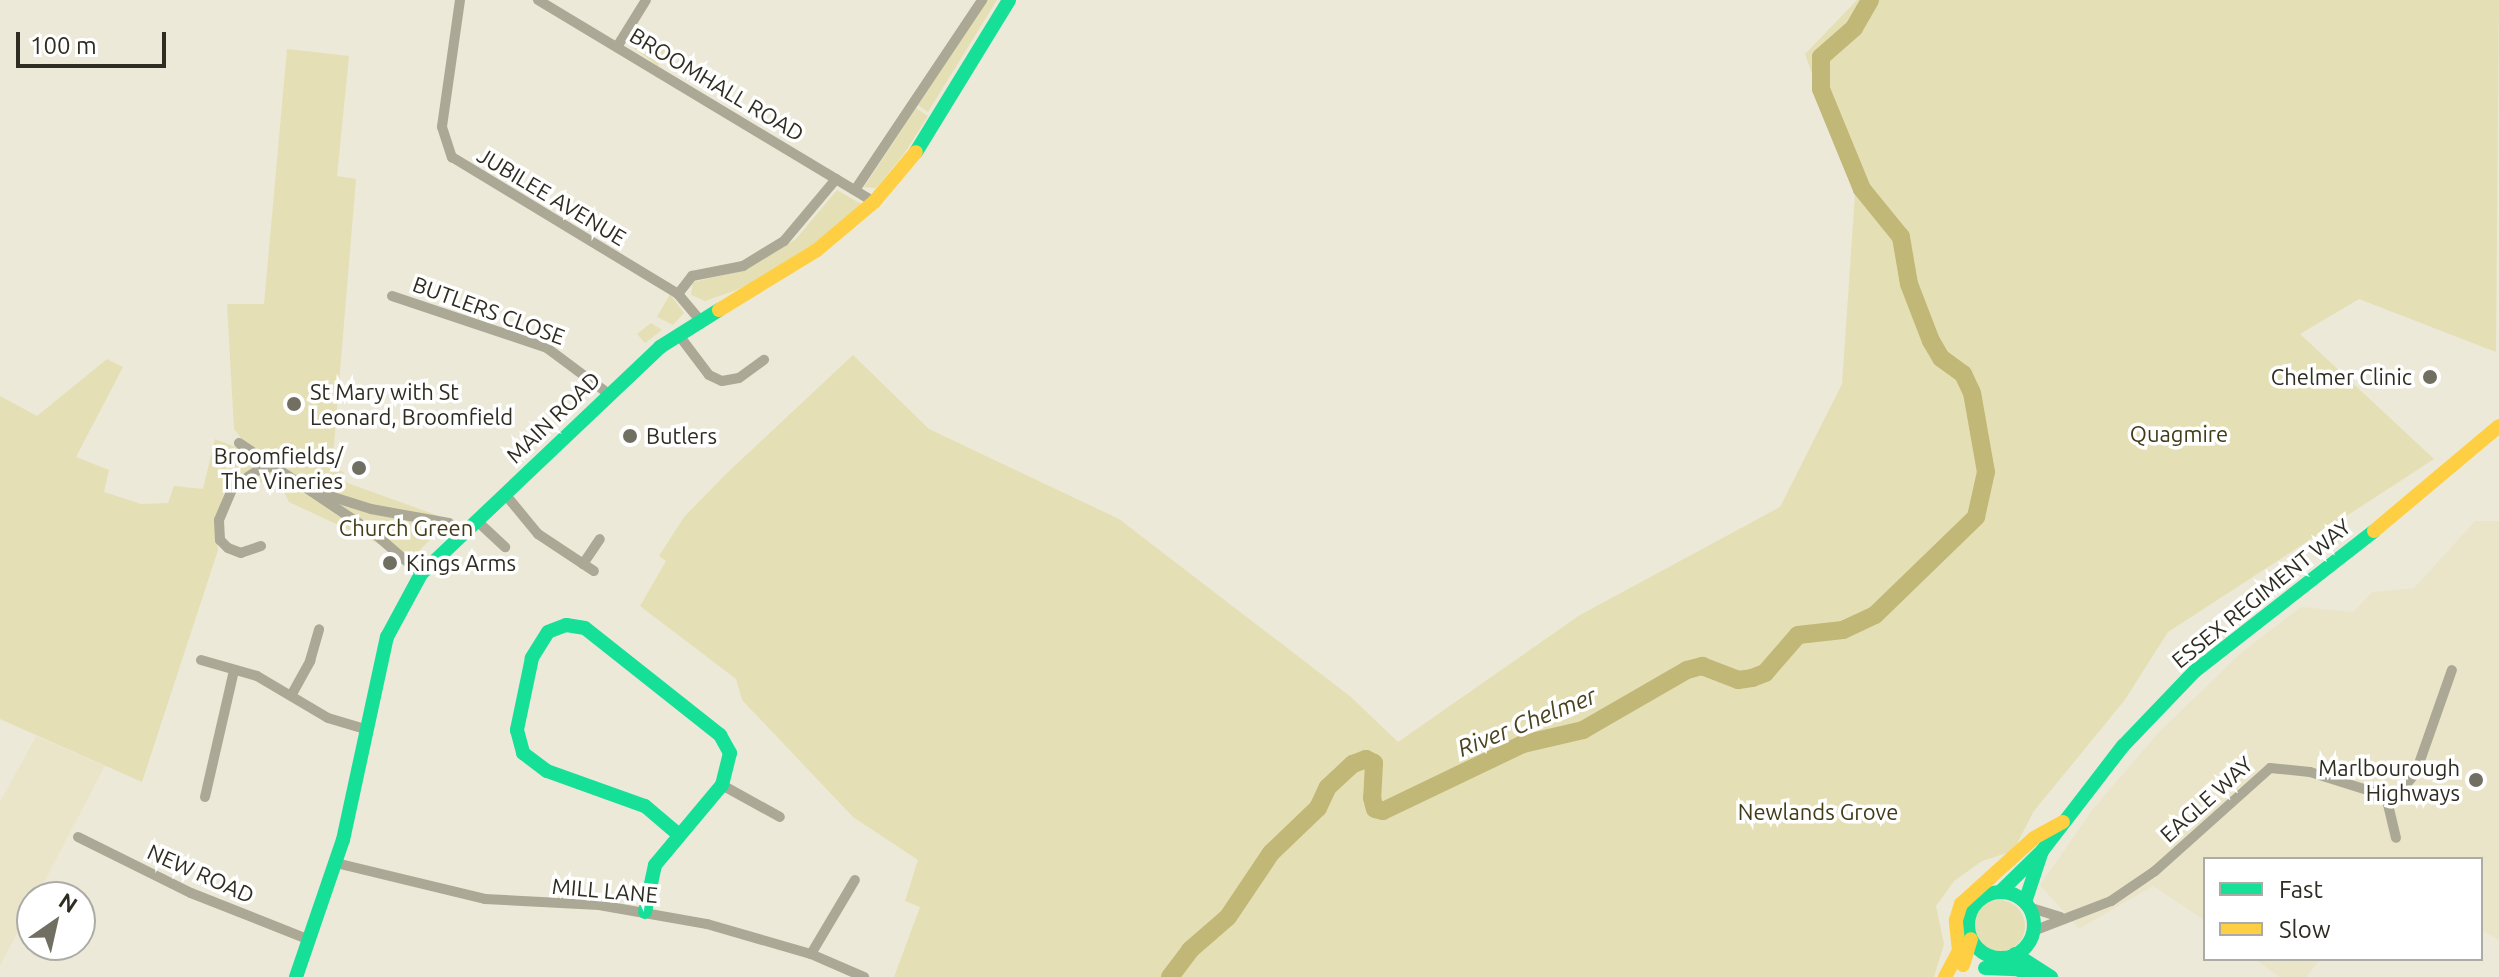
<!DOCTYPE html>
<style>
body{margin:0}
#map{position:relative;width:2499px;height:977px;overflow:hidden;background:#ece9d8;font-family:Ubuntu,sans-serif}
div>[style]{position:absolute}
.built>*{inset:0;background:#eae5c9}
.round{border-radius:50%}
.green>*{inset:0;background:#e5dfb5}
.river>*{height:18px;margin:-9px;padding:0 9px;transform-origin:9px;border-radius:9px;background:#c1b777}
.street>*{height:10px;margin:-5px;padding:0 5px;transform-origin:5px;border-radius:5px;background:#aba895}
.fast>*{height:14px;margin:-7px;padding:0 7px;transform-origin:7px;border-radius:7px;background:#16e098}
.fast>.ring{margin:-7px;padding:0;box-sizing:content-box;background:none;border:14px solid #16e098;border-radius:50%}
.slow>*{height:14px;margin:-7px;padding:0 7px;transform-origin:7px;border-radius:7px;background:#ffcf43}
.dots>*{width:22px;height:22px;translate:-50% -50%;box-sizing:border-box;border:4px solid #fff;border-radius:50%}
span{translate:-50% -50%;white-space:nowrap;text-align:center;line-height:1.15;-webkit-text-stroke:7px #fff;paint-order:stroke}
.street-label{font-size:22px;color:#2f2d21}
.poi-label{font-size:22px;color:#2f2d21}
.right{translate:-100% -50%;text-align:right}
.left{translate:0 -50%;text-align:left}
.park-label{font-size:22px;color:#413b16}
.water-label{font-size:24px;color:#4a431f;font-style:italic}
.legend{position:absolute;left:2203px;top:857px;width:280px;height:104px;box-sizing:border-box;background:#fff;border:2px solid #acaba6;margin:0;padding:10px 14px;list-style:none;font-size:24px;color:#2f2d21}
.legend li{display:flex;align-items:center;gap:16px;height:40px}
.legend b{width:40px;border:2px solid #acaba6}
.north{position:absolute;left:16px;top:881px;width:80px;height:80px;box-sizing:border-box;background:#fff;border:2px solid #acaba6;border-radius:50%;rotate:34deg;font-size:22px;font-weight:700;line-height:32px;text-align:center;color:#2f2d21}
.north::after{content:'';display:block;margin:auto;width:28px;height:36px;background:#716f61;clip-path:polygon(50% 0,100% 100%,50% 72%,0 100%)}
.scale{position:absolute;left:16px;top:32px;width:150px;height:36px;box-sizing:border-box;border:4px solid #2f2d21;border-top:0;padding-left:10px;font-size:24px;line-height:28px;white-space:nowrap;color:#2f2d21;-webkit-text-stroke:6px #fff;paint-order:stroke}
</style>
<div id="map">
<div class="built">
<i class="round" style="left:2419px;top:366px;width:22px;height:22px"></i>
<i style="clip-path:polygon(2475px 521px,2499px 521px,2499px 940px,2481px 930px,2481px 859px,2205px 859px,2205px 921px,2153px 886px,2079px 929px,2040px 885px,2093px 809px,2159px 732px,2242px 652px,2301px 607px,2353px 612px,2372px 592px,2414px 588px)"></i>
<i style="clip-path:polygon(36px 736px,105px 766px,0 966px,0 802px)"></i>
<i style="clip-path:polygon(2255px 959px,2320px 959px,2307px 977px,2279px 977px)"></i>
</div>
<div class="green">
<i style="clip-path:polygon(986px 0,997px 0,928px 112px,918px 105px)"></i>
<i style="clip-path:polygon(1857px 0,2499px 0,2496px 352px,2359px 299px,2300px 334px,2434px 459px,2168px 632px,2124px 701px,2034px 811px,2013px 851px,1982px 861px,1954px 881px,1936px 906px,1944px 944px,1934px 977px,894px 977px,920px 907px,905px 901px,918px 860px,853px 817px,742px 700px,736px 679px,640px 606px,666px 561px,659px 556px,684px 517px,728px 472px,853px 355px,929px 429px,1119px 519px,1351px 697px,1398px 742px,1580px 615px,1780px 507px,1842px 384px,1855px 194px,1805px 54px)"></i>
<i style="clip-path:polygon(635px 28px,669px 47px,658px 66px,631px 46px)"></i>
<i style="clip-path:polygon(287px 49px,349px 56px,337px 176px,356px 179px,332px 468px,344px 472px,342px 481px,450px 520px,411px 559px,289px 502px,282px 488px,265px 482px,226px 486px,215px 524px,218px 550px,142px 782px,0 719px,0 396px,37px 416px,107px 359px,123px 367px,76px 457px,109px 470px,104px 492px,141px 504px,168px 503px,174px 486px,203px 489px,215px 439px,241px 449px,244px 442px,234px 429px,227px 304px,264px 304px)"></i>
<i style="clip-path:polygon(916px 108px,928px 116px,904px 154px,876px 188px,864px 187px)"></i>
<i style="clip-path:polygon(837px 190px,861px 204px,817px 242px,742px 288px,705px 301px,691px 295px,693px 282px,742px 271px,796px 239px)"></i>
<i style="clip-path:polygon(670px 294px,684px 313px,673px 325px,657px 317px)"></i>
<i style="clip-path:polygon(651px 323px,662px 330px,645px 343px,637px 334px)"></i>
<i class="round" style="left:1973px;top:900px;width:52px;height:52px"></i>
</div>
<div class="river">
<i style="left:1170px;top:977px;width:34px;rotate:-53deg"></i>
<i style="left:1190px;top:950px;width:50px;rotate:-41deg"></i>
<i style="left:1228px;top:917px;width:77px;rotate:-56.1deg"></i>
<i style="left:1271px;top:853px;width:65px;rotate:-43.8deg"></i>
<i style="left:1318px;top:808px;width:23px;rotate:-65deg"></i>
<i style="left:1328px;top:787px;width:34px;rotate:-43deg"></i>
<i style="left:1353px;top:764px;width:14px;rotate:-21deg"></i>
<i style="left:1366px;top:759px;width:9px;rotate:27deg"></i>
<i style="left:1374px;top:763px;width:35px;rotate:93deg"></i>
<i style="left:1372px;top:798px;width:11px;rotate:75deg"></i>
<i style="left:1375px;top:809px;width:8px;rotate:14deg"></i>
<i style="left:1383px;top:811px;width:155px;rotate:-25.6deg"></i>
<i style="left:1523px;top:744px;width:62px;rotate:-13.1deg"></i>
<i style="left:1583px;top:730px;width:120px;rotate:-30deg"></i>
<i style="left:1687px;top:670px;width:16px;rotate:-15deg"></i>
<i style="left:1702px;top:666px;width:39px;rotate:21deg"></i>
<i style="left:1738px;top:680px;width:14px;rotate:-8deg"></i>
<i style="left:1752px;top:678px;width:14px;rotate:-21deg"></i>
<i style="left:1765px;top:673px;width:50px;rotate:-49deg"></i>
<i style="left:1798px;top:635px;width:45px;rotate:-6.3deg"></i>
<i style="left:1843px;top:630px;width:35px;rotate:-25deg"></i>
<i style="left:1875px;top:615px;width:141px;rotate:-44.1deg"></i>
<i style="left:1976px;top:517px;width:46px;rotate:-77.5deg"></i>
<i style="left:1986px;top:472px;width:80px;rotate:-100deg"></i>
<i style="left:1972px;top:393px;width:21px;rotate:-115deg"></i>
<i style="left:1963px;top:374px;width:27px;rotate:-144deg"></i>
<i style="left:1941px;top:358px;width:20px;rotate:-120deg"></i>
<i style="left:1931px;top:341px;width:61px;rotate:-111.1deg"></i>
<i style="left:1909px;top:284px;width:48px;rotate:-99.7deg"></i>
<i style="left:1901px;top:237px;width:62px;rotate:-129.1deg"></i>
<i style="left:1862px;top:189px;width:108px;rotate:-112.3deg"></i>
<i style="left:1821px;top:89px;width:32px;rotate:-90deg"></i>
<i style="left:1821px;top:57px;width:44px;rotate:-41.3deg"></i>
<i style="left:1854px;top:28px;width:32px;rotate:-60deg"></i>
</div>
<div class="street">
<i style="left:460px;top:0;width:128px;rotate:98.1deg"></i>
<i style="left:442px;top:127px;width:32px;rotate:72deg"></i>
<i style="left:452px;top:157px;width:264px;rotate:31.2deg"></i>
<i style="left:678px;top:294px;width:34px;rotate:50deg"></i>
<i style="left:538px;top:0;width:392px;rotate:31deg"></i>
<i style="left:617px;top:47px;width:55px;rotate:-58.3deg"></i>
<i style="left:855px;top:190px;width:229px;rotate:-56.2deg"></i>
<i style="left:678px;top:294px;width:23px;rotate:-52deg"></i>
<i style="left:692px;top:276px;width:52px;rotate:-11.1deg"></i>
<i style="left:743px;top:266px;width:48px;rotate:-31.4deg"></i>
<i style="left:784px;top:241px;width:81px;rotate:-50deg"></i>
<i style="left:392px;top:296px;width:163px;rotate:18.5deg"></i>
<i style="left:547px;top:348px;width:77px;rotate:36.6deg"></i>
<i style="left:678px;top:334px;width:51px;rotate:52.9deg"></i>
<i style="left:709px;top:375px;width:14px;rotate:25deg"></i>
<i style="left:722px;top:381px;width:17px;rotate:-10deg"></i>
<i style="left:739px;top:378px;width:31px;rotate:-36deg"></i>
<i style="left:239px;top:443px;width:164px;rotate:33.8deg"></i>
<i style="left:375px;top:534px;width:61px;rotate:41deg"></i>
<i style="left:311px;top:490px;width:63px;rotate:17.6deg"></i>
<i style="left:371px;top:509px;width:79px;rotate:10.2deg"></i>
<i style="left:449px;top:523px;width:16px;rotate:40deg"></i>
<i style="left:505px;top:494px;width:52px;rotate:50.5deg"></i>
<i style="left:538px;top:534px;width:67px;rotate:33.5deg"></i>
<i style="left:476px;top:520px;width:40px;rotate:43deg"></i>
<i style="left:261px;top:546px;width:21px;rotate:161deg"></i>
<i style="left:241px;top:553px;width:14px;rotate:-159deg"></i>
<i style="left:228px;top:548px;width:11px;rotate:-135deg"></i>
<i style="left:220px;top:540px;width:20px;rotate:-93deg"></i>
<i style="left:219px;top:520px;width:36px;rotate:-67deg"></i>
<i style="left:233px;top:487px;width:34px;rotate:-34deg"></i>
<i style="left:261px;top:468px;width:14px;rotate:-4deg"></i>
<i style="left:583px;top:564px;width:30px;rotate:-56deg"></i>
<i style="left:201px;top:660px;width:58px;rotate:15.9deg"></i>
<i style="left:257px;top:676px;width:82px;rotate:30.6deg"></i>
<i style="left:328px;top:718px;width:42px;rotate:16.7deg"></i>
<i style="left:292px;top:694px;width:38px;rotate:-61deg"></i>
<i style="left:310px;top:661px;width:33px;rotate:-74deg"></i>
<i style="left:722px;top:785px;width:66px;rotate:28.9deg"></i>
<i style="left:2386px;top:796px;width:43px;rotate:76.6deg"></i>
<i style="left:205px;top:797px;width:130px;rotate:-77.1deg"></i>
<i style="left:78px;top:837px;width:126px;rotate:26.4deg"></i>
<i style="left:191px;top:893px;width:128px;rotate:21.6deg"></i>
<i style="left:336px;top:863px;width:153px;rotate:13.6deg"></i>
<i style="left:485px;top:899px;width:114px;rotate:3deg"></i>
<i style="left:599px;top:905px;width:110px;rotate:10deg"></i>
<i style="left:707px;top:924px;width:108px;rotate:16.1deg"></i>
<i style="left:811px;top:954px;width:58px;rotate:23.5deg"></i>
<i style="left:2028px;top:907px;width:34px;rotate:17deg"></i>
<i style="left:2033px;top:931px;width:84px;rotate:-21deg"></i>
<i style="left:2111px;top:901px;width:53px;rotate:-34.3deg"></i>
<i style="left:2155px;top:871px;width:154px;rotate:-41.8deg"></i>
<i style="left:2270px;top:768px;width:40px;rotate:5.7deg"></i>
<i style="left:2310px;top:772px;width:80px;rotate:17.5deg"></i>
<i style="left:2386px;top:796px;width:15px;rotate:-16deg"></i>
<i style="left:2400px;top:792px;width:26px;rotate:-51deg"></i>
<i style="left:2416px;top:772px;width:108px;rotate:-70.6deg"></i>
<i style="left:811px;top:954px;width:86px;rotate:-59.3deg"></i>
</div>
<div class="fast">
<i style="left:916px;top:152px;width:178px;rotate:-58.5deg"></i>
<i style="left:2000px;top:892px;width:59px;rotate:-44.3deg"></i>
<i style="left:2042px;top:851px;width:133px;rotate:-52.4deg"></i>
<i style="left:2123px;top:746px;width:104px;rotate:-46.2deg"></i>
<i style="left:2195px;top:671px;width:227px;rotate:-38deg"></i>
<i class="ring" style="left:1968px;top:892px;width:52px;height:52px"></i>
<i style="left:2025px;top:902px;width:51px;rotate:-71.6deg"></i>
<i style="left:645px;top:912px;width:48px;rotate:-78deg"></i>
<i style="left:655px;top:865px;width:104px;rotate:-50.1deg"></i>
<i style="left:722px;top:785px;width:33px;rotate:-76deg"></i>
<i style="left:730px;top:753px;width:21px;rotate:-119deg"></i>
<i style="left:720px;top:735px;width:172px;rotate:-141.6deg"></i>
<i style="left:585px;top:628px;width:19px;rotate:-171deg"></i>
<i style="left:566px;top:625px;width:19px;rotate:159deg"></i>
<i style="left:548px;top:632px;width:31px;rotate:122deg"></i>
<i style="left:532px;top:658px;width:74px;rotate:101.8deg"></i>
<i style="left:517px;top:730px;width:24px;rotate:75deg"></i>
<i style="left:523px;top:753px;width:30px;rotate:37deg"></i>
<i style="left:547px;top:771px;width:104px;rotate:19.7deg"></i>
<i style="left:645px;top:806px;width:43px;rotate:40.3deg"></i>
<i style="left:2015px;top:954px;width:43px;rotate:32.6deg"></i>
<i style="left:1985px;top:968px;width:33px;rotate:2deg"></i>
<i style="left:2018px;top:969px;width:15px;rotate:32deg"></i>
<i style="left:296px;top:977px;width:145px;rotate:-71.1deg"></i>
<i style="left:343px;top:840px;width:208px;rotate:-77.8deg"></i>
<i style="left:387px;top:637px;width:72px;rotate:-61.6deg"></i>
<i style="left:421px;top:574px;width:330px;rotate:-43.5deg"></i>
<i style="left:660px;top:347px;width:70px;rotate:-32.1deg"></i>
</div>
<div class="slow">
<i style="left:719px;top:310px;width:115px;rotate:-31.5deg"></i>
<i style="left:817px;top:250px;width:75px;rotate:-40.1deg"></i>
<i style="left:874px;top:202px;width:65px;rotate:-50deg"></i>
<i style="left:2374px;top:531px;width:163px;rotate:-40deg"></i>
<i style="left:1963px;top:965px;width:27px;rotate:-73deg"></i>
<i style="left:1945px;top:977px;width:30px;rotate:-62deg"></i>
<i style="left:1959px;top:951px;width:31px;rotate:-96deg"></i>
<i style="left:1956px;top:920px;width:17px;rotate:-73deg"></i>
<i style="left:1961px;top:904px;width:98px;rotate:-42.1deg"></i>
<i style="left:2034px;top:838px;width:33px;rotate:-29deg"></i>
</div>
<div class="dots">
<i style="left:2430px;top:377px;background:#716f61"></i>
<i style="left:294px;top:404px;background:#716f61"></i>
<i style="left:630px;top:436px;background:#716f61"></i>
<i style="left:359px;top:468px;background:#716f61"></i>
<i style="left:390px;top:563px;background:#716f61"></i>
<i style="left:2476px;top:780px;background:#716f61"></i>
</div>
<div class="street-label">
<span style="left:717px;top:84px;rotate:31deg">BROOMHALL ROAD</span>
<span style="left:552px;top:196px;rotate:31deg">JUBILEE AVENUE</span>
<span style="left:489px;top:310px;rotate:20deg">BUTLERS CLOSE</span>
<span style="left:553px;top:417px;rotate:-44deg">MAIN ROAD</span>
<span style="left:2261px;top:593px;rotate:-39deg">ESSEX REGIMENT WAY</span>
<span style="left:2206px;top:799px;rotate:-42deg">EAGLE WAY</span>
<span style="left:201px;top:873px;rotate:24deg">NEW ROAD</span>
<span style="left:605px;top:890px;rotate:5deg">MILL LANE</span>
</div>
<div class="poi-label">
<span class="right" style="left:2412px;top:377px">Chelmer Clinic</span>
<span class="left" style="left:310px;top:404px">St Mary with St<br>Leonard, Broomfield</span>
<span class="left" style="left:646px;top:436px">Butlers</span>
<span class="right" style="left:343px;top:468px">Broomfields/<br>The Vineries</span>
<span class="left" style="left:406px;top:563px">Kings Arms</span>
<span class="right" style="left:2460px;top:780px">Marlbourough<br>Highways</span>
</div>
<div class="park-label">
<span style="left:2179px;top:434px">Quagmire</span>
<span style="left:406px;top:528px">Church Green</span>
<span style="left:1818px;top:812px">Newlands Grove</span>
</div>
<div class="water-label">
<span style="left:1527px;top:722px;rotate:-22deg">River Chelmer</span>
</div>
<ul class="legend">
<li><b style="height:10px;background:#16e098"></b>Fast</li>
<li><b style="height:10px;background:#ffcf43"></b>Slow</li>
</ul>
<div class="north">N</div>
<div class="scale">100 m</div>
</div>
